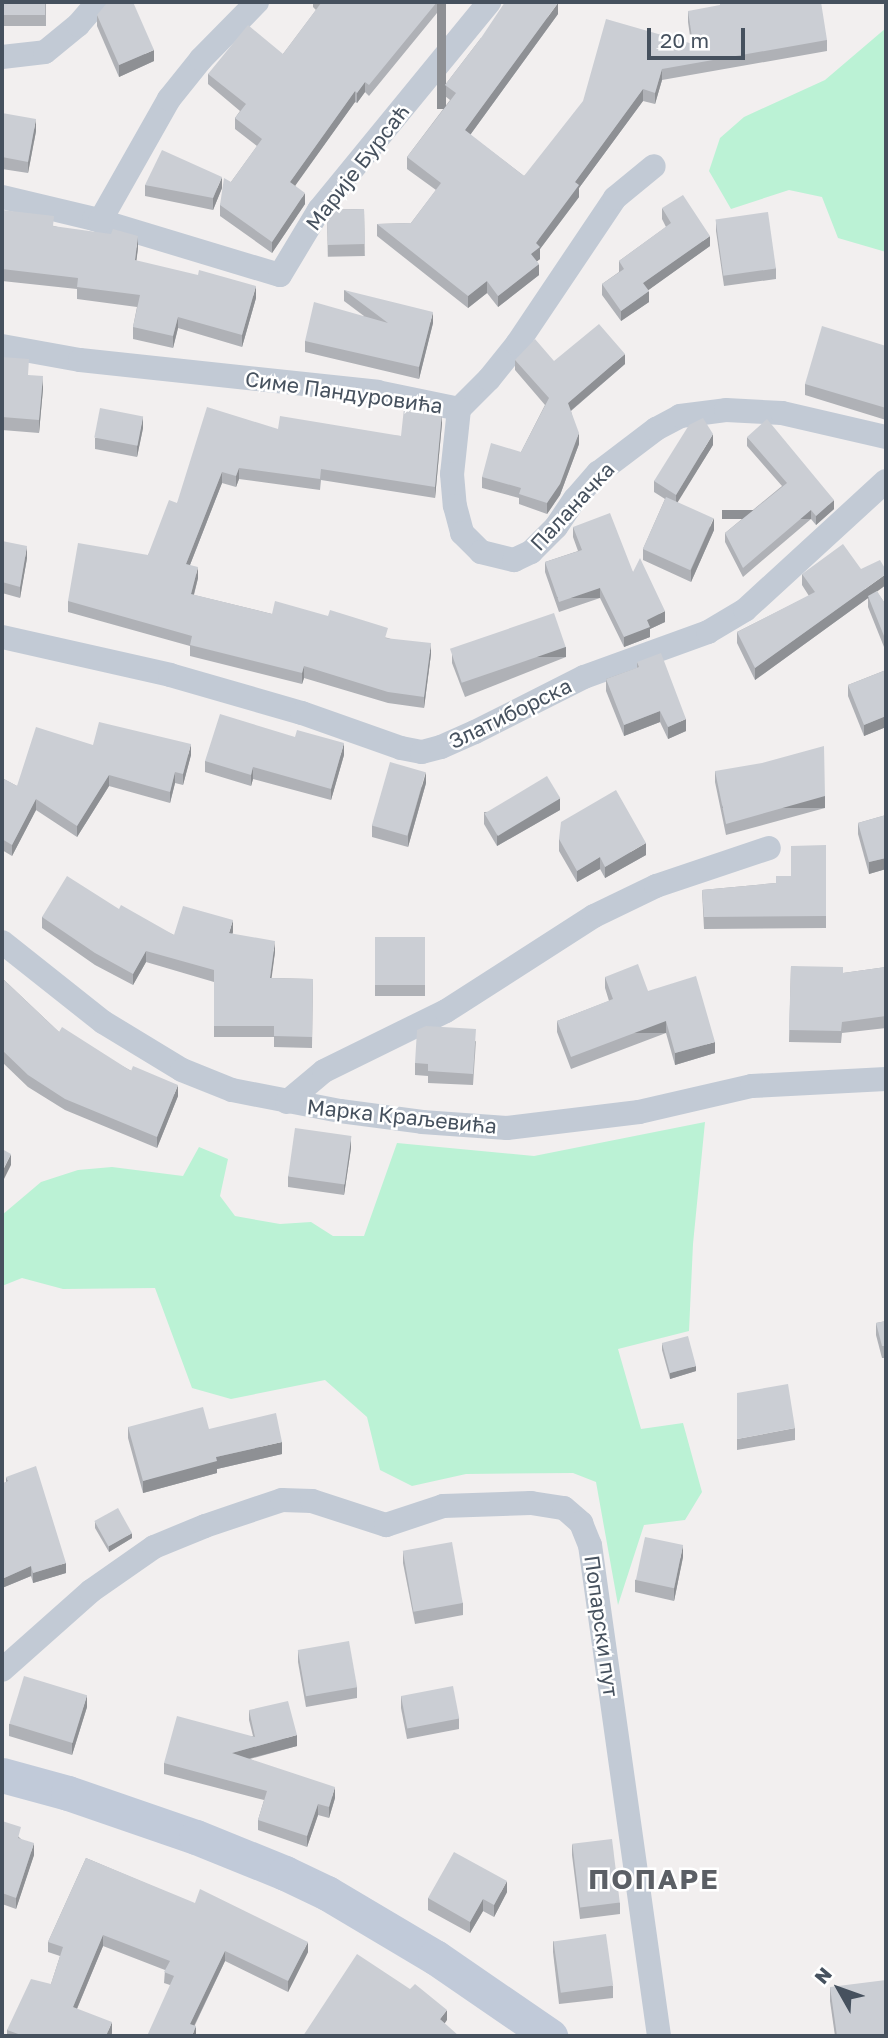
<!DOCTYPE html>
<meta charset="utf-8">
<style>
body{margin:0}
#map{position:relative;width:888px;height:2038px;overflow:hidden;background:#f2efef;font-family:"Golos Text",sans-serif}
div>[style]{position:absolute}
.green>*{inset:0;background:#bbf2d5}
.street>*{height:24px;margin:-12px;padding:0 12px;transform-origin:12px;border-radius:12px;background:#c2cad5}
.secondary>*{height:35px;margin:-17.5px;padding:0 17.5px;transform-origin:17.5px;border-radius:17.5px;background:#c1cad9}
.wall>*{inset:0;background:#afb1b6;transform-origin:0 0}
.shaded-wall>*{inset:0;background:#8e9094;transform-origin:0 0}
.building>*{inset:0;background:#cbced4;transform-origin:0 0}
span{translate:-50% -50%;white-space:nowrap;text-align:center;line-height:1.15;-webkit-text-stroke:5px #fff;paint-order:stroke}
.street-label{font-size:21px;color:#46515e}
.district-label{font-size:28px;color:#5b5f65;font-weight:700;letter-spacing:2px}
.frame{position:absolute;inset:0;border:4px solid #46515e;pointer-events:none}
.north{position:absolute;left:804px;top:1954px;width:70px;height:70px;-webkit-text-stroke:5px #fff;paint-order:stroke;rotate:310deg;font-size:19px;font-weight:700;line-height:28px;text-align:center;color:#46515e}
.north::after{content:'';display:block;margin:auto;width:24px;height:32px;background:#46515e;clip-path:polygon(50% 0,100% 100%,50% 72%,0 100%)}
.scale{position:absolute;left:647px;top:28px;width:98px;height:32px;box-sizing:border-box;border:4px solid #46515e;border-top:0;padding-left:9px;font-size:21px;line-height:24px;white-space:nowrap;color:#46515e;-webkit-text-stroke:5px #fff;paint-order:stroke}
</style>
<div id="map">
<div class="green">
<i style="clip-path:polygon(886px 28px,886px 252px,838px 238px,822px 197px,789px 190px,731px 209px,709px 171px,720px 138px,744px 117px,825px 80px)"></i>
<i style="clip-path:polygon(705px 1122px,693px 1244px,689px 1331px,618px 1349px,641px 1429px,683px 1423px,702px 1492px,685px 1520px,644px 1525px,618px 1605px,596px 1482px,573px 1473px,466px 1474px,412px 1486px,380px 1470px,367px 1417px,325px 1380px,231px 1399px,192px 1388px,155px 1288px,63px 1289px,22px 1278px,2px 1286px,2px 1215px,41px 1182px,78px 1170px,112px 1167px,183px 1176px,199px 1147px,228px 1159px,220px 1196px,235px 1216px,280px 1224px,311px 1222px,333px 1236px,364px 1236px,397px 1143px,534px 1156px)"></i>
</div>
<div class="street">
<i style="left:2px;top:57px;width:43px;rotate:-6.6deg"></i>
<i style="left:45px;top:52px;width:43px;rotate:-39.3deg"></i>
<i style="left:78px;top:25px;width:30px;rotate:-49deg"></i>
<i style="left:2px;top:197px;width:95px;rotate:13.4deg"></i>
<i style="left:94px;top:219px;width:194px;rotate:16.8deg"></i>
<i style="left:280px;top:275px;width:76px;rotate:-59deg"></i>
<i style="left:319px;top:210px;width:269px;rotate:-50.7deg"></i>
<i style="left:100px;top:221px;width:140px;rotate:-60.5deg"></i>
<i style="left:169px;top:99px;width:51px;rotate:-51.3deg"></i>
<i style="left:201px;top:59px;width:80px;rotate:-45.5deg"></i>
<i style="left:2px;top:346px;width:79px;rotate:10.2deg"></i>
<i style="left:80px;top:360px;width:299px;rotate:6.1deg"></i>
<i style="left:377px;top:392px;width:84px;rotate:11.7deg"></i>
<i style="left:459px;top:409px;width:42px;rotate:-45deg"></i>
<i style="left:489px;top:379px;width:45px;rotate:-51.3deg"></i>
<i style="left:517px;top:344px;width:176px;rotate:-56.1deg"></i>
<i style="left:615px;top:198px;width:50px;rotate:-39.4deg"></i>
<i style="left:459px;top:409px;width:65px;rotate:96.1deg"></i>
<i style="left:452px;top:474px;width:32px;rotate:85deg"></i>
<i style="left:455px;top:506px;width:28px;rotate:75deg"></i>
<i style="left:462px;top:533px;width:27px;rotate:45deg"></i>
<i style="left:481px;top:552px;width:34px;rotate:14deg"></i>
<i style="left:514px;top:560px;width:19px;rotate:-25deg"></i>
<i style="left:531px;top:552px;width:35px;rotate:-45deg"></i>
<i style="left:556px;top:527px;width:34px;rotate:-56deg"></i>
<i style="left:575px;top:499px;width:35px;rotate:-49deg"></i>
<i style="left:598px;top:473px;width:73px;rotate:-37.2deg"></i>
<i style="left:656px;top:429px;width:27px;rotate:-28deg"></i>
<i style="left:680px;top:416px;width:46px;rotate:-7.4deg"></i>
<i style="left:726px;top:410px;width:56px;rotate:3.1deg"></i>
<i style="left:782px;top:413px;width:107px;rotate:13deg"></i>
<i style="left:2px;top:637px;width:172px;rotate:12.7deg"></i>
<i style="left:170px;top:675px;width:137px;rotate:16.1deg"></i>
<i style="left:302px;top:713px;width:105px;rotate:19.5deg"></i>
<i style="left:401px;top:748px;width:21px;rotate:11deg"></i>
<i style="left:422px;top:752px;width:20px;rotate:-15deg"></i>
<i style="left:441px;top:747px;width:37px;rotate:-24deg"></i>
<i style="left:475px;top:732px;width:122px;rotate:-26.8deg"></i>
<i style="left:584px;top:677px;width:132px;rotate:-19.9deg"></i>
<i style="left:708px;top:632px;width:43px;rotate:-30.7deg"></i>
<i style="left:745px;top:610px;width:191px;rotate:-42.5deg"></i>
<i style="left:2px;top:942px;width:129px;rotate:38.4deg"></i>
<i style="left:103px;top:1022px;width:92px;rotate:31.3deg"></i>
<i style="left:182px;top:1070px;width:54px;rotate:21.8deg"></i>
<i style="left:232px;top:1090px;width:110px;rotate:11deg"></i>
<i style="left:340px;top:1111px;width:83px;rotate:7.6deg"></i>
<i style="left:422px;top:1122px;width:85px;rotate:4deg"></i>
<i style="left:507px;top:1128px;width:133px;rotate:-6.9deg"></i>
<i style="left:639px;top:1112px;width:116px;rotate:-13deg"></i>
<i style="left:752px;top:1086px;width:134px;rotate:-3deg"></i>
<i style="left:287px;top:1102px;width:48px;rotate:-40deg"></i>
<i style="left:324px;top:1071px;width:136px;rotate:-26.2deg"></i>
<i style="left:446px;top:1011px;width:176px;rotate:-32.7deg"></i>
<i style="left:594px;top:916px;width:69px;rotate:-25.8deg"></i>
<i style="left:656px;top:886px;width:119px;rotate:-18.6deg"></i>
<i style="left:2px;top:1670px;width:119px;rotate:-41.6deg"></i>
<i style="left:91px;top:1591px;width:77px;rotate:-34.9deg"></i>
<i style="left:154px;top:1547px;width:55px;rotate:-22.4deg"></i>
<i style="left:205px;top:1526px;width:81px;rotate:-18.7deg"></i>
<i style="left:282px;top:1500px;width:30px;rotate:2deg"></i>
<i style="left:312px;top:1501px;width:78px;rotate:18deg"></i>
<i style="left:386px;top:1525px;width:60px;rotate:-18.4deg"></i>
<i style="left:443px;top:1506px;width:88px;rotate:-2deg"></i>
<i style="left:531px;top:1503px;width:33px;rotate:9deg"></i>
<i style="left:564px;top:1508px;width:23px;rotate:41deg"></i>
<i style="left:581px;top:1523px;width:24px;rotate:68deg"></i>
<i style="left:590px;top:1545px;width:496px;rotate:82deg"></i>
</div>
<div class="secondary">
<i style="left:2px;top:1775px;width:68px;rotate:15.3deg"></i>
<i style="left:68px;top:1793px;width:135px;rotate:19deg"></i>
<i style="left:196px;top:1837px;width:96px;rotate:22deg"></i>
<i style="left:285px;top:1873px;width:47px;rotate:25.5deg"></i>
<i style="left:327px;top:1893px;width:126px;rotate:30.7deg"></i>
<i style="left:435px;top:1957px;width:140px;rotate:34.5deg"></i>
</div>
<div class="wall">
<i style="left:2px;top:2px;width:44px;height:24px"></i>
<i style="clip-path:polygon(313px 2px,446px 2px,369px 96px,365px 92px,357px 103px,355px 102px,295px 185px,305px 204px,272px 253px,220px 216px,220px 205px,231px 182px,257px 146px,235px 129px,235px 118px,240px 111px,208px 84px,208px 74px,283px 54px,316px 10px,313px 7px)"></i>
<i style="clip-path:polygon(688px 11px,827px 40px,827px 51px,662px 80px,655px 104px,643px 101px,579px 188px,579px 197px,540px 249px,540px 259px,537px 261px,539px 275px,498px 307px,487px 293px,468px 308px,377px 236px,377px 224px,411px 223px,436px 190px,407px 169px,407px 157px,450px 100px,445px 96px,445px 85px,481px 38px,558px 14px,470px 135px,524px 176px,691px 43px,688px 22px)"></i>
<i style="clip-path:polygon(97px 15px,154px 61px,119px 77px,97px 26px)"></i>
<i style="clip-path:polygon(2px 113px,36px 131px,28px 173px,2px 169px)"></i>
<i style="clip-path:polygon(145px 185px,222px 188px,213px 210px,145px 196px)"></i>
<i style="clip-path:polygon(662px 208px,710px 246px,648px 290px,649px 302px,621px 321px,602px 295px,602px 284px,619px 272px,619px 261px,666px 227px,662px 219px)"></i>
<i style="left:364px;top:209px;width:47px;height:37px;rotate:89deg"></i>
<i style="clip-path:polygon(2px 210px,54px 226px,138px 248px,136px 261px,256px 298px,242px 347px,178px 328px,173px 348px,133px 339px,133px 327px,137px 307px,77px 299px,77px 289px,2px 281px)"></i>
<i style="clip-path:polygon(716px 220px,776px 268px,776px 279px,724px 286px,716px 231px)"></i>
<i style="clip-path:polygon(344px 290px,433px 323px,419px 379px,305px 352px,305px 341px,364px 316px,344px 301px)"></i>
<i style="clip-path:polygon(886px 346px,886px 420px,805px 395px,805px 384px)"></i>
<i style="clip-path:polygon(2px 357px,28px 375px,43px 389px,39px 433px,2px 430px)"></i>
<i style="clip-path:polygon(515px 360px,625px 364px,571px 411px,579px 444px,560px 495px,547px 514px,519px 504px,519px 498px,482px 488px,482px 477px,521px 452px,545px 405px,515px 370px)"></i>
<i style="clip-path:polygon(442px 423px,435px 498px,321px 480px,320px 490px,239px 479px,236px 487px,222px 483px,190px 565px,198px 578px,194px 595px,272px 614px,388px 638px,431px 654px,424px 708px,388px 703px,304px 678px,302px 684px,190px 656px,190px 646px,68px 612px,68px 601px,148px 555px,177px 503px,278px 429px,401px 436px)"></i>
<i style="clip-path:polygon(143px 428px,137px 457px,95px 449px,95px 438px)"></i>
<i style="clip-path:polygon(747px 437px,834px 509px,816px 525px,811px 519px,743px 577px,725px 542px,725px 533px,782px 486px,747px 446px)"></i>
<i style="clip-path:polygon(713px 445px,677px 502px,714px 530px,691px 582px,643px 560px,643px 549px,665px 499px,654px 492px,654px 481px)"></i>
<i style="clip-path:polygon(573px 527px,633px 572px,665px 622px,650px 629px,650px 637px,624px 647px,600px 598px,559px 612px,545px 572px,545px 562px,578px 551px,573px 537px)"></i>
<i style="clip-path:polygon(2px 541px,27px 558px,20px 598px,2px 593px)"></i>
<i style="clip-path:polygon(802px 574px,877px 592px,886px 605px,886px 652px,868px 607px,868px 598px,755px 680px,737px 643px,737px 632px,809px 596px,802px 585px)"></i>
<i style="clip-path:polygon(452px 654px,566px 657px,465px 697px,452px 663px)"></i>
<i style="clip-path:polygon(637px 662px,686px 731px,668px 739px,660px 722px,624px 736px,606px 691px,606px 679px,637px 668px)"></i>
<i style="clip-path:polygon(886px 670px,886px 727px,864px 736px,848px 696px,848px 685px)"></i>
<i style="clip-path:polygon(93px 745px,191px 755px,183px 785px,175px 783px,170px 803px,109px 786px,77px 837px,36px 810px,12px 856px,2px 850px,2px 778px,17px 786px)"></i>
<i style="clip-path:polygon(344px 755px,331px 800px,253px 779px,251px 786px,205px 772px,205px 761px)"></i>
<i style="clip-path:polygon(715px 771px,825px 808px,726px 835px,715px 782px)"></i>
<i style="clip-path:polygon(426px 783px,408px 847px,372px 837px,372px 825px)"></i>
<i style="clip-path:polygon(560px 810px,497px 846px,484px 824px,484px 812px)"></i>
<i style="clip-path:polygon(886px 815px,886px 869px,869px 874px,858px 834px,858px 823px)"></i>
<i style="clip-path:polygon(559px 839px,646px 855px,605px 878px,600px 869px,577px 882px,559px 851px)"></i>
<i style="clip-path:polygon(826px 845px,826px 928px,704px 929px,702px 890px,776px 883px,791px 876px)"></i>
<i style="clip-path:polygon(119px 909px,174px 935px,233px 932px,232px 934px,275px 952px,271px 978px,313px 979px,312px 1048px,274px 1047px,274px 1037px,214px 1037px,214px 982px,146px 962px,133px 985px,95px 965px,42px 928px,42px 917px)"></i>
<i style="left:375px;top:937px;width:50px;height:59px"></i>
<i style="clip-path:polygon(791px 966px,843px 973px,886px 967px,886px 1028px,842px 1033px,841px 1043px,789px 1042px)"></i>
<i style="clip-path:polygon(605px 977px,648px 991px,715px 1053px,675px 1065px,666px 1033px,571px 1069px,557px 1032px,557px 1021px,609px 1001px,605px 988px)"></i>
<i style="clip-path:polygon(2px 978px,59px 1032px,178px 1096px,157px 1148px,65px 1110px,28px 1087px,2px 1062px)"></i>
<i style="clip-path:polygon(476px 1041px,473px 1085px,428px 1083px,428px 1076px,415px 1075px,415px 1063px)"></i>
<i style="clip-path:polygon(351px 1148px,344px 1195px,288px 1187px,288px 1176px)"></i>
<i style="clip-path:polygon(886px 1321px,886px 1358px,882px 1358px,876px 1335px,876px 1323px)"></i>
<i style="clip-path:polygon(662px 1344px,696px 1371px,670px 1379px,662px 1350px)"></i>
<i style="clip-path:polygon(128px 1427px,209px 1429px,282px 1454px,217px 1469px,217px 1473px,143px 1493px,128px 1438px)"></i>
<i style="clip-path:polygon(795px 1428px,795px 1440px,737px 1450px,737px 1439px)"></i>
<i style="clip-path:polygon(6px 1477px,66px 1573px,33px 1583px,31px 1576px,2px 1588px,2px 1484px,6px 1482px)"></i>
<i style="clip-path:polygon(95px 1522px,132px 1538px,109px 1552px,95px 1528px)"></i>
<i style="clip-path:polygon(403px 1551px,463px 1603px,463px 1615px,415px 1624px,403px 1563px)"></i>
<i style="clip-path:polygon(683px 1557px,674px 1601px,635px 1592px,635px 1580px)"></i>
<i style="clip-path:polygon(298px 1650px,357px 1687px,357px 1698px,306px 1707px,298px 1662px)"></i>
<i style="clip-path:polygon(401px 1696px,459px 1718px,459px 1729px,407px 1739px,401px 1708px)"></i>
<i style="clip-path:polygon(87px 1707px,72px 1755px,9px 1736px,9px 1724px)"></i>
<i style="clip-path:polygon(249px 1710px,297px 1746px,250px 1759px,335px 1798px,329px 1818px,318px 1815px,307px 1847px,258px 1830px,258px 1820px,264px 1800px,164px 1774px,164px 1763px,253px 1736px,249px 1720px)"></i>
<i style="clip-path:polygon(2px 1821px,21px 1839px,34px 1855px,16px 1909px,2px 1904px)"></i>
<i style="clip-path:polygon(572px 1844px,620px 1903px,620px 1914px,580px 1919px,572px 1855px)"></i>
<i style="clip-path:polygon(86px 1858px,308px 1952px,288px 1992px,225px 1961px,195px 2025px,196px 2036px,170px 1985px,164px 1983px,165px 1970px,103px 1946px,77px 2009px,112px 2033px,111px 2036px,7px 2036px,7px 2030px,51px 1984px,60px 1956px,48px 1952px,48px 1942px)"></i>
<i style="clip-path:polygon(507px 1892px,494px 1917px,483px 1911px,470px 1933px,428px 1910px,428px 1898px)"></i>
<i style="clip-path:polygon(553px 1941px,613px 1986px,613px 1998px,559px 2004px,553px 1952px)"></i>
<i style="clip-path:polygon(830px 1987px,886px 2036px,835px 2036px,830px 2001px)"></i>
</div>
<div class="shaded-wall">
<i style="left:437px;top:2px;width:9px;height:107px"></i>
<i style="clip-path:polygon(558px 3px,558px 14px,465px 142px,465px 130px)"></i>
<i style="clip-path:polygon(154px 50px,154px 61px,119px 77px,119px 65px)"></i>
<i style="clip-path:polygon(662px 69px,662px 80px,655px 104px,655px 93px)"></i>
<i style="clip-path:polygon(365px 82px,365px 92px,357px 103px,357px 93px)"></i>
<i style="clip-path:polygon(643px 89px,643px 101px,579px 188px,579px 197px,540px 249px,540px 259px,531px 266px,531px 254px,536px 243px,575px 182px)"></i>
<i style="clip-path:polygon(355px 91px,355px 102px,290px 193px,290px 182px)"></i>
<i style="clip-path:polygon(36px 119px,36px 131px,28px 173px,28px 162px)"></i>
<i style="clip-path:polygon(222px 177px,222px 188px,213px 210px,213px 198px)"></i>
<i style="clip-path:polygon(305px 193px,305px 204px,272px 253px,272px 242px)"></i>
<i style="clip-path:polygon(138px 236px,138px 248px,135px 272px,135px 260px)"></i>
<i style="clip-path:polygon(710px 236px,710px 246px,643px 294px,643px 283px)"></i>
<i style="clip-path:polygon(539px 264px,539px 275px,498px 307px,498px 296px)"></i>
<i style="clip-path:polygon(487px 281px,487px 293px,468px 308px,468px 296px)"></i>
<i style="clip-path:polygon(256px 286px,256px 298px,242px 347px,242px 335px)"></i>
<i style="clip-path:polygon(649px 291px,649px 302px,621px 321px,621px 311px)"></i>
<i style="clip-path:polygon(433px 312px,433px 323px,419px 379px,419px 367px)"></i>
<i style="clip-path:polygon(178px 317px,178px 328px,173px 348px,173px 336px)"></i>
<i style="clip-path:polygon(625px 354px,625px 364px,568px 413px,568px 403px)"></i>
<i style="clip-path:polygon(43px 376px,43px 389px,39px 433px,39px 420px)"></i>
<i style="clip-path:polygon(442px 412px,442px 423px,435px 498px,435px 487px)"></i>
<i style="clip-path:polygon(143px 416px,143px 428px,137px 457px,137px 446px)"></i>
<i style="clip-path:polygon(579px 433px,579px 444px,560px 495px,547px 514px,547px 503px)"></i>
<i style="clip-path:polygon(713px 434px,713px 445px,676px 505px,676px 495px)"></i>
<i style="clip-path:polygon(239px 468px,239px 479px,236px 487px,236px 476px)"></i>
<i style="clip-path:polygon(222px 472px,222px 483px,186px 575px,186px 564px)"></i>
<i style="clip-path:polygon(834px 500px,834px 509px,816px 525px,816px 516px)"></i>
<i style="left:811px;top:510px;width:9px;height:89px;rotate:90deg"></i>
<i style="clip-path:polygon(714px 518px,714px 530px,691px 582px,691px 570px)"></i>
<i style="clip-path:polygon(27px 546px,27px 558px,20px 598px,20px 587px)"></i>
<i style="clip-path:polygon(198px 567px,198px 578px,191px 605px,191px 594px)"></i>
<i style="clip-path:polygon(886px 574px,886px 585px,755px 680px,755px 668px)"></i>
<i style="left:600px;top:588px;width:10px;height:43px;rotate:90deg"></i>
<i style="clip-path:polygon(665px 611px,665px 622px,650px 629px,650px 637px,624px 647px,624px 637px,647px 620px)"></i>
<i style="clip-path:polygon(431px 643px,431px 654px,424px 708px,424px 697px)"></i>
<i style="left:566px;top:647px;width:10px;height:109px;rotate:90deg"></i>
<i style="clip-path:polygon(304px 666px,304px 678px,302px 684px,302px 673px)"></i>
<i style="clip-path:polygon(660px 711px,660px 722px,624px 736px,624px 725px)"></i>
<i style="clip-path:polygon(886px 716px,886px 727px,864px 736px,864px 725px)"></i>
<i style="clip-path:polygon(686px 719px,686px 731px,668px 739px,668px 727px)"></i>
<i style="clip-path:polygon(344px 743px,344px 755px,331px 800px,331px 789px)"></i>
<i style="clip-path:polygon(191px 744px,191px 755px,183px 785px,183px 774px)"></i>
<i style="clip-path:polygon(253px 767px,253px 779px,251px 786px,251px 775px)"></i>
<i style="clip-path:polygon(175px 772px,175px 783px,170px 803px,170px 792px)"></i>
<i style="clip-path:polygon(426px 772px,426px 783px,408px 847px,408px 835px)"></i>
<i style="clip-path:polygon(109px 775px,109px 786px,77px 837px,77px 826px)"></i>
<i style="left:825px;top:796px;width:12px;height:103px;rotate:90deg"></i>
<i style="clip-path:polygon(560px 798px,560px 810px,497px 846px,497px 834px)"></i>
<i style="clip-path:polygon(36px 799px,36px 810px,12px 856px,12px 845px)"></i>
<i style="clip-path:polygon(646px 843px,646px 855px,605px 878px,605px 867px)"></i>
<i style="clip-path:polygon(600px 857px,600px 869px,577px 882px,577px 871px)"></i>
<i style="clip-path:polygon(886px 858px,886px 869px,869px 874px,869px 862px)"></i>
<i style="clip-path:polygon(233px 920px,233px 932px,229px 944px,229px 933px)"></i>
<i style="clip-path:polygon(275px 941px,275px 952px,270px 990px,270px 978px)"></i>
<i style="clip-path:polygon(146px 951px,146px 962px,133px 985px,133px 974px)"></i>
<i style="left:666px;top:1021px;width:12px;height:102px;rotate:90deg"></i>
<i style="clip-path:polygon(715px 1042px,715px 1053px,675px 1065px,675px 1053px)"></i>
<i style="clip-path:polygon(178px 1085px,178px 1096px,157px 1148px,157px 1137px)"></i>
<i style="clip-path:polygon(351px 1136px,351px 1148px,344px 1195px,344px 1183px)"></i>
<i style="clip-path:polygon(11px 1154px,11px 1165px,2px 1183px,2px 1172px)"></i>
<i style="clip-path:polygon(696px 1366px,696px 1371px,670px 1379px,670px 1373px)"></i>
<i style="clip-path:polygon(282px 1442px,282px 1454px,217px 1469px,217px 1473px,143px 1493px,143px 1481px,216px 1457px)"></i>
<i style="clip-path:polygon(132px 1533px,132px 1538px,109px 1552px,109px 1546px)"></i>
<i style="clip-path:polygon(683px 1545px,683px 1557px,674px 1601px,674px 1589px)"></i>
<i style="clip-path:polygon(66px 1563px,66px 1573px,33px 1583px,33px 1573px)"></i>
<i style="clip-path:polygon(31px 1566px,31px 1576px,2px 1588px,2px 1579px)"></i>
<i style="clip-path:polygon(87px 1695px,87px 1707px,72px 1755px,72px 1743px)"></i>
<i style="clip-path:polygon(297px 1735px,297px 1746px,232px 1763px,232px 1753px)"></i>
<i style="clip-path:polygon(335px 1787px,335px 1798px,329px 1818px,329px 1807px)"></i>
<i style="clip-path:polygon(318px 1804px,318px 1815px,307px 1847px,307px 1836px)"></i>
<i style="clip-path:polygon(34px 1843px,34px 1855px,16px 1909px,16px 1898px)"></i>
<i style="clip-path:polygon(507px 1881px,507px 1892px,494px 1917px,494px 1905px)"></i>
<i style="clip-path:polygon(483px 1899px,483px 1911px,470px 1933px,470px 1922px)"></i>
<i style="clip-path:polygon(103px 1935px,103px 1946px,73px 2018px,73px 2007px)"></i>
<i style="clip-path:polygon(308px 1942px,308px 1952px,288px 1992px,288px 1981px)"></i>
<i style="clip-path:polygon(225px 1951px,225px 1961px,190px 2034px,190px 2024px)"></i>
<i style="clip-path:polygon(447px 2010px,447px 2020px,440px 2030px,440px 2019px)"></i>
<i style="clip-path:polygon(112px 2022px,112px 2033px,111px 2036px,106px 2036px)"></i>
<i style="clip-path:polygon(196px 2026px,196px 2036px,192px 2036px)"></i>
</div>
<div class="building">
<i style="left:2px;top:2px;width:43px;height:13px"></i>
<i style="clip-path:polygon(111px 2px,133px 2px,154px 50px,119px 65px,97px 15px,106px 4px)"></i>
<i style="clip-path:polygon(319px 2px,437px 2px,369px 85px,365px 82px,357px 93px,355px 91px,290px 182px,305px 193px,272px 242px,220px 205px,224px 178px,231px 182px,262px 139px,235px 118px,246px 104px,208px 74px,248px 25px,283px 54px,321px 3px)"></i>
<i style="clip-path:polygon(505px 2px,556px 2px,558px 3px,465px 130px,524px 176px,583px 101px,606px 19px,693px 44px,688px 11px,720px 5px,720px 2px,821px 2px,827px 40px,662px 69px,655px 93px,643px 89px,575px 182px,579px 185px,536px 243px,540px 247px,531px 254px,539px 264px,498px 296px,487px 281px,468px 296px,377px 224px,411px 223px,441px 183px,407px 157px,456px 93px,445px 85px,481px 38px)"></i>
<i style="clip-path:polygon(2px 113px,36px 119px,28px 162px,2px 157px)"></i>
<i style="clip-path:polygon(162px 150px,222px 177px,213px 198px,145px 185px)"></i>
<i style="clip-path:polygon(683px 195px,710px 236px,643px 283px,649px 291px,621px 311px,602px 284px,624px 269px,619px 261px,671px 223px,662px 208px)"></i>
<i style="clip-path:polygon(364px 209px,365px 244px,328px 245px,327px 215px,329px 210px)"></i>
<i style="clip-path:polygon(2px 210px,54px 216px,53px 226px,111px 234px,113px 229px,138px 236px,135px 260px,198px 275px,199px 270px,256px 286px,242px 335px,178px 317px,173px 336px,133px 327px,140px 295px,77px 287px,78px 278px,2px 269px)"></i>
<i style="left:768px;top:212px;width:57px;height:53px;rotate:82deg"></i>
<i style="clip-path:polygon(344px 290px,433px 312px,419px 367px,305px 341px,314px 302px,388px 323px)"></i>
<i style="clip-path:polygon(599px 324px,625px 354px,568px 403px,579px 433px,560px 484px,547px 503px,519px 494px,521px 488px,482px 477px,491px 443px,521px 452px,549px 398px,515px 360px,535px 339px,554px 361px)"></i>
<i style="clip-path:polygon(822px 326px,886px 346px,886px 408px,805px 384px)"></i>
<i style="clip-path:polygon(2px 357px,29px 359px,28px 375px,43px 376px,39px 420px,2px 417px)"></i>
<i style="clip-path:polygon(207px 407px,278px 429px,280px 416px,401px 436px,404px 408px,442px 412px,435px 487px,321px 469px,320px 479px,239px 468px,236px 476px,222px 472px,186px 564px,198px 567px,191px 594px,272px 614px,275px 601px,328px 616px,330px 610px,388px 628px,385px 638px,431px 643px,424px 697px,388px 692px,304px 666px,302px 673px,190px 645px,192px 636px,68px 601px,78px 543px,148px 555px,169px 500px,177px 503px)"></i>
<i style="left:100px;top:408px;width:44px;height:30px;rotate:11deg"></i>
<i style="clip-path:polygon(703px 418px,713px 434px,676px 495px,654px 481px,689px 425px)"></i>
<i style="clip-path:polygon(767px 419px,834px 500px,816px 516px,811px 510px,743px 568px,725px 533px,787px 483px,747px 437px)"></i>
<i style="left:666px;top:497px;width:52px;height:57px;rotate:24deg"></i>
<i style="clip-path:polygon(610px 513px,633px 572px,640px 558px,665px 611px,647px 620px,650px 627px,624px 637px,600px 588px,559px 602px,545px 562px,582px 550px,573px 527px)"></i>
<i style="clip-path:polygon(2px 541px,27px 546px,20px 587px,2px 582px)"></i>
<i style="clip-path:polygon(843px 544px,861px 569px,880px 560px,886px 570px,886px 574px,755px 668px,737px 632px,815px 592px,802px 574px)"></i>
<i style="clip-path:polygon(877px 591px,886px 605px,886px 641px,868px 596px)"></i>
<i style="left:554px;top:613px;width:36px;height:110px;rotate:71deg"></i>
<i style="clip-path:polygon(661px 653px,686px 719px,668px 727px,660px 711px,624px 725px,606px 679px,639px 667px,637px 662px)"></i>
<i style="clip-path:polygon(886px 670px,886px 716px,864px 725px,848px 685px)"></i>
<i style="clip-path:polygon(220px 714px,295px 737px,297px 730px,344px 743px,331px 789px,253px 767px,251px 775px,205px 761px)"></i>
<i style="clip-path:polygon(99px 722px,191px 744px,183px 774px,175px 772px,170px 792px,109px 775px,77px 826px,36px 799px,12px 845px,2px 839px,2px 778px,17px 786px,36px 727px,93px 745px)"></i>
<i style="clip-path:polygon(824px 746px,825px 796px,726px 824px,715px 771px,762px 763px)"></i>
<i style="left:390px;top:762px;width:37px;height:66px;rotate:16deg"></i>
<i style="left:547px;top:776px;width:26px;height:73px;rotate:59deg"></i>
<i style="clip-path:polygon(616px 790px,646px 843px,605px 867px,600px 857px,577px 871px,559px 839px,561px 822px)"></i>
<i style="clip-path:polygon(886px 815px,886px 858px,869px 862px,858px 823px)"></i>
<i style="clip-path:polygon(826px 845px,826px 916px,704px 917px,702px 890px,776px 883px,776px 876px,791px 876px,791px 846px)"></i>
<i style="clip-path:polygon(67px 876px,119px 909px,121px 905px,174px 935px,183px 906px,233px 920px,229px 933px,275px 941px,270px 978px,313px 979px,312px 1037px,274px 1036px,274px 1026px,214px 1026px,214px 970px,146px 951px,133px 974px,95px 953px,42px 917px)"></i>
<i style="left:375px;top:937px;width:50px;height:48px"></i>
<i style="clip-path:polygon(638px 964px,648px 991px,696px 976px,715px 1042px,675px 1053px,666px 1021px,571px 1057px,557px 1021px,613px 999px,605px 977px)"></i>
<i style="clip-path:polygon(791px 966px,843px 967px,843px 973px,886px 967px,886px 1016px,842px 1022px,841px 1031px,789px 1030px)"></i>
<i style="clip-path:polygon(2px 978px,59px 1032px,62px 1027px,131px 1071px,133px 1066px,178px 1085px,157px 1137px,65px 1099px,28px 1075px,2px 1050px)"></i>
<i style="clip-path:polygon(426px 1026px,476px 1029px,473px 1074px,428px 1071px,428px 1064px,415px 1063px,417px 1030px)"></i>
<i style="left:295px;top:1128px;width:57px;height:49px;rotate:8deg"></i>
<i style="clip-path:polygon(2px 1149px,11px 1154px,2px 1172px)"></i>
<i style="clip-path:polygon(886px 1321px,886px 1346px,882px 1346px,876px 1323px)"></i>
<i style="left:688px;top:1336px;width:31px;height:27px;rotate:75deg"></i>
<i style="clip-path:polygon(788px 1384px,795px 1428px,737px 1439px,737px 1393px)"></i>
<i style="clip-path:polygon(203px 1407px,209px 1429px,276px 1413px,282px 1442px,216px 1457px,217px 1461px,143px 1481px,128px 1427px)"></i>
<i style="clip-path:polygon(36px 1466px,66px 1563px,33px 1573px,31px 1566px,2px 1579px,2px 1484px,8px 1481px,6px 1477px)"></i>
<i style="left:118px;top:1508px;width:29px;height:27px;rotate:61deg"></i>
<i style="left:645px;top:1537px;width:39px;height:44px;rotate:12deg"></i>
<i style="left:452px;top:1542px;width:62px;height:50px;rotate:80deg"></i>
<i style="left:349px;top:1641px;width:47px;height:52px;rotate:80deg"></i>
<i style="left:24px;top:1676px;width:66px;height:50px;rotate:17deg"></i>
<i style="left:453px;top:1686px;width:33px;height:53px;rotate:79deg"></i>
<i style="clip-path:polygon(288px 1701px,297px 1735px,232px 1753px,335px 1787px,329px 1807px,318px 1804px,307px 1836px,258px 1820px,267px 1791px,164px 1763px,177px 1716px,255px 1737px,249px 1710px)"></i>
<i style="clip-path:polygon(2px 1821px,21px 1827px,18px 1838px,34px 1843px,16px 1898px,2px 1893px)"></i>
<i style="left:612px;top:1839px;width:64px;height:40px;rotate:83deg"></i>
<i style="clip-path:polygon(454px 1852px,507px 1881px,494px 1905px,483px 1899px,470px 1922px,428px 1898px)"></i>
<i style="clip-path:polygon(86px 1858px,195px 1903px,200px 1889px,308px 1942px,288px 1981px,225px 1951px,190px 2024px,196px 2026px,192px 2036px,147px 2036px,174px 1976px,164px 1972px,170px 1961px,103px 1935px,73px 2007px,112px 2022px,106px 2036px,21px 2036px,21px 2035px,7px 2030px,31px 1979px,51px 1984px,63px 1947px,48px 1942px)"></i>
<i style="left:606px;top:1934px;width:52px;height:53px;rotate:82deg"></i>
<i style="clip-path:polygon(357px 1954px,410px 1989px,415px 1984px,447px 2010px,440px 2019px,459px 2036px,303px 2036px)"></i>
<i style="clip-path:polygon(886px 1980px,886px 2036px,837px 2036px,830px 1987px)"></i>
</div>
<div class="street-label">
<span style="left:357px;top:167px;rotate:-52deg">Марије Бурсаћ</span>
<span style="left:344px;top:392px;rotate:8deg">Симе Пандуровића</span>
<span style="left:572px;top:506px;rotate:-47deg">Паланачка</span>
<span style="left:510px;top:713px;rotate:-26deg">Златиборска</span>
<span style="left:402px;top:1116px;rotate:6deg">Марка Краљевића</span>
<span style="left:602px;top:1626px;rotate:82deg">Попарски пут</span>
</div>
<div class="district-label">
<span style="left:654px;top:1879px">ПОПАРЕ</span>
</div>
<div class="frame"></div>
<div class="north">N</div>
<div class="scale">20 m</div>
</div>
